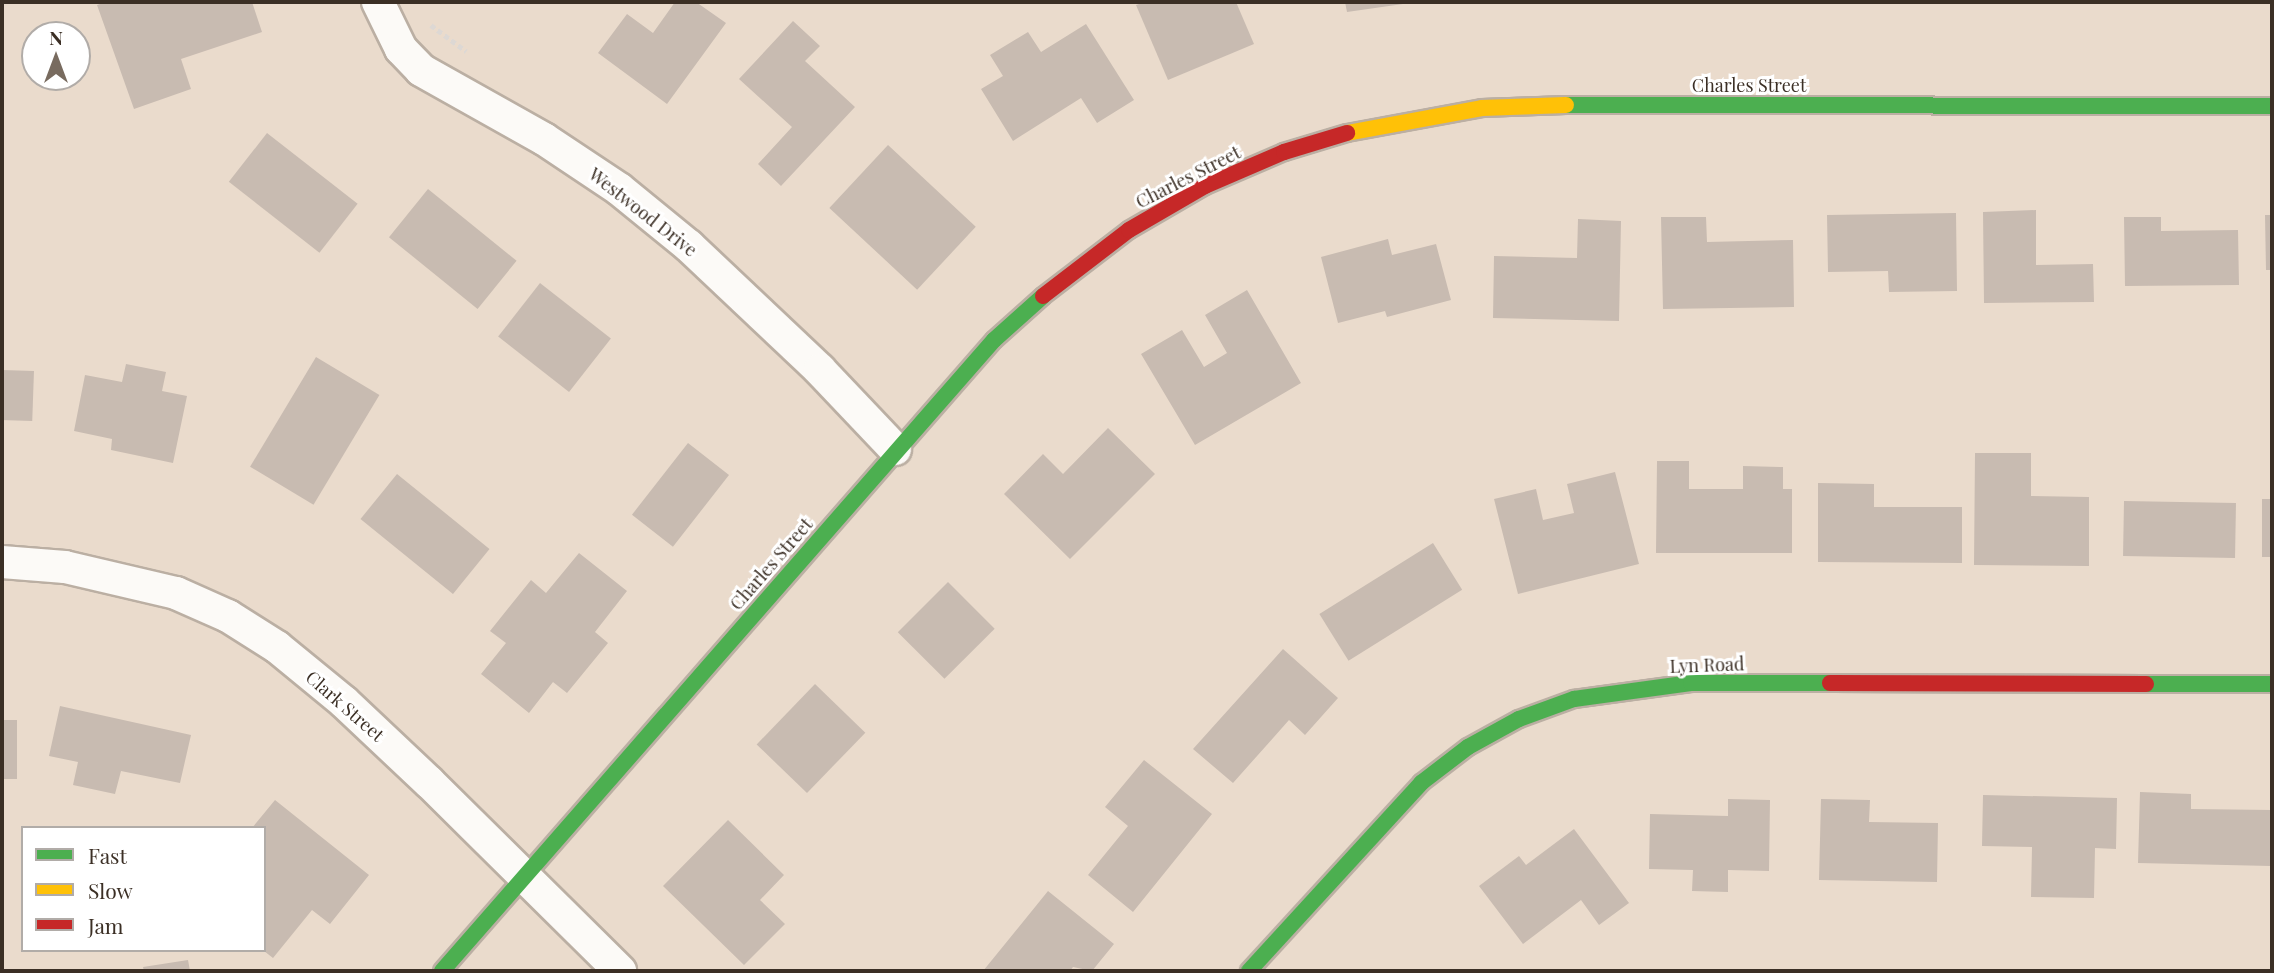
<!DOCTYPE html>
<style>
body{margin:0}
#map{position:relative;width:2274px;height:973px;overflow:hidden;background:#eadbcc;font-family:"Playfair Display",serif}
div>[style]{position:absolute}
.building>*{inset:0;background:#c8bbb1;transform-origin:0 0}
.path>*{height:4.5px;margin-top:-2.25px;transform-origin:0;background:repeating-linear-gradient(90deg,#ddd8d4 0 5px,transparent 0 8.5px)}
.roads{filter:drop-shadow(2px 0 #bbafa3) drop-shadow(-2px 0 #bbafa3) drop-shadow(0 2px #bbafa3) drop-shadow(0 -2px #bbafa3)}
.street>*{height:32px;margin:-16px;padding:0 16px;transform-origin:16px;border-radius:16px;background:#fcfaf7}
.fast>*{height:16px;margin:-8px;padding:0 8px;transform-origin:8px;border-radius:8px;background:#4caf50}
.slow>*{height:16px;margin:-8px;padding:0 8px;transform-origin:8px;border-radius:8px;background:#ffc107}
.jam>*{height:16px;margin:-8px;padding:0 8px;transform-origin:8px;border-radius:8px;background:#c62828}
span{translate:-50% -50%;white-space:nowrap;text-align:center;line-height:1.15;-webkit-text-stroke:6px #fff;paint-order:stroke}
.street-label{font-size:18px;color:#3b2f25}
.frame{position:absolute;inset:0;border:4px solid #3b2f25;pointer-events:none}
.legend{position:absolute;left:21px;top:826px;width:245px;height:126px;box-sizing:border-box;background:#fff;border:2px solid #b1aca8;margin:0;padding:9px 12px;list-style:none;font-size:21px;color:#3b2f25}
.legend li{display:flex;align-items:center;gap:14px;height:35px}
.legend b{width:35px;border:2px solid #b1aca8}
.north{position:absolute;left:21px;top:21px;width:70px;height:70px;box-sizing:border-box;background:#fff;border:2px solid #b1aca8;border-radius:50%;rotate:0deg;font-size:19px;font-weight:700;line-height:28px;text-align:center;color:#3b2f25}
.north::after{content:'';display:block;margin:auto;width:24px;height:32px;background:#786b5f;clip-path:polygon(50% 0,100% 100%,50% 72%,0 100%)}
</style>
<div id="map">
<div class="building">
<i style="clip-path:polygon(106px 2px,252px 2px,262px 32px,181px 59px,191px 89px,134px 109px,97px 5px)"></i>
<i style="clip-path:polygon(675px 2px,696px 2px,726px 23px,667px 104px,598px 53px,627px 14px,653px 33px)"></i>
<i style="clip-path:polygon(1145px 2px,1236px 2px,1254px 44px,1168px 80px,1136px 5px)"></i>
<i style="clip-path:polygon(1345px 2px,1410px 2px,1410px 3px,1347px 12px)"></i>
<i style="clip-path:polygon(793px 21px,820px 46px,805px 61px,855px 107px,781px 186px,758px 164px,792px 127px,739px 79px)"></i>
<i style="clip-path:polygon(1086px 24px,1134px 100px,1097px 123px,1081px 98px,1013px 141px,981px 89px,1003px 76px,990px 55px,1028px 32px,1041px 52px)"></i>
<i style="left:267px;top:133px;width:115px;height:62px;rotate:38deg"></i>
<i style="left:888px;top:145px;width:120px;height:86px;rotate:43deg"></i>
<i style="left:428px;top:189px;width:114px;height:62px;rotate:39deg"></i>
<i style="clip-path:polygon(2036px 210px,2036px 265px,2093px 264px,2094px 302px,1984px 303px,1983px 212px)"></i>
<i style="clip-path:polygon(1956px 213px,1957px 291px,1889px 292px,1888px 271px,1828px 272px,1827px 215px)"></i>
<i style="clip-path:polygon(2265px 215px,2272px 215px,2272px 270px,2266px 270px)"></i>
<i style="clip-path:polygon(1661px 217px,1706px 217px,1707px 242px,1793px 240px,1794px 307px,1663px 309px)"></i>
<i style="clip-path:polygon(2124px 217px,2161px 217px,2161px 231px,2238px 230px,2239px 285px,2125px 286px)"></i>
<i style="clip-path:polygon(1578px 219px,1621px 221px,1619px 321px,1493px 318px,1494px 256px,1577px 258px)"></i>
<i style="clip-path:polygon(1388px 239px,1392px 255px,1436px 244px,1451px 300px,1387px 317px,1385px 311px,1338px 323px,1321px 257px)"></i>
<i style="left:540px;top:283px;width:90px;height:68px;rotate:38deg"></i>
<i style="clip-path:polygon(1247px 290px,1301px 383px,1195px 445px,1141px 354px,1182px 330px,1204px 367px,1227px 353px,1205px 315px)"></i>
<i style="left:316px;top:357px;width:74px;height:128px;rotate:31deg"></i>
<i style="clip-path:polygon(126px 364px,166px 372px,162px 391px,187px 396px,173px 463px,111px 450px,112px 439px,74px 431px,85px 375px,122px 382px)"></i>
<i style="left:2px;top:370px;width:32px;height:50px;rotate:2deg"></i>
<i style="clip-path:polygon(1108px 428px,1155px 474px,1070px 559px,1004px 494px,1043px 454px,1063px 474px)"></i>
<i style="left:688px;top:443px;width:52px;height:91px;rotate:38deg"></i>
<i style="clip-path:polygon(1975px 453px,2031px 453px,2031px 496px,2089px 497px,2089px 566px,1974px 565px)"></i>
<i style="clip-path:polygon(1657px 461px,1689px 461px,1689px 489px,1743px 489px,1743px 466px,1783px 467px,1783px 489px,1792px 489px,1792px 553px,1656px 553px)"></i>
<i style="clip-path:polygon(1615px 472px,1639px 564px,1518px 594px,1494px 499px,1536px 489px,1543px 520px,1574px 513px,1567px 484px)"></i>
<i style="left:397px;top:474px;width:119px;height:58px;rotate:39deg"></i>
<i style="clip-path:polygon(1818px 483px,1874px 484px,1874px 507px,1962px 507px,1962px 563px,1818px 562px)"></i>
<i style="left:2262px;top:499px;width:10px;height:58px"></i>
<i style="left:2124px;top:501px;width:112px;height:55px;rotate:1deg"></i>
<i style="left:1433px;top:543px;width:55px;height:134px;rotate:58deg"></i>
<i style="clip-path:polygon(579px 553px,627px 591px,595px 632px,608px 643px,567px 693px,553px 682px,529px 713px,481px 674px,506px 643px,490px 631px,531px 580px,546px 593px)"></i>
<i style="left:948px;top:582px;width:66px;height:71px;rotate:45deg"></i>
<i style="clip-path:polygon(1283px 649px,1338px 698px,1305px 735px,1289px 720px,1233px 783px,1193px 749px)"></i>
<i style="left:815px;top:684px;width:70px;height:84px;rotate:44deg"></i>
<i style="clip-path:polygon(60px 706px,191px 735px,180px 783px,121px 771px,115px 794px,73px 785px,78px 762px,49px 756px)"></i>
<i style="left:2px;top:720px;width:15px;height:59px"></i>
<i style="clip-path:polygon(1144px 760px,1212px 814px,1133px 912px,1088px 875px,1128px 826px,1105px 807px)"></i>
<i style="clip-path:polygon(2140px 792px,2191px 794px,2191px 809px,2272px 810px,2271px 866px,2138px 863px)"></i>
<i style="clip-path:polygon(1983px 795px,2117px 798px,2116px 849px,2095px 848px,2094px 898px,2031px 897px,2032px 847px,1982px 846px)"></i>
<i style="clip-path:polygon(1728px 799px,1770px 800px,1769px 871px,1728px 870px,1728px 892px,1692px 891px,1693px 870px,1649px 869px,1650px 814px,1728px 816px)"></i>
<i style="clip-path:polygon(1821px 799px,1870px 800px,1869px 822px,1938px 823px,1937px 882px,1819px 880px)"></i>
<i style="clip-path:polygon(275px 800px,369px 875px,330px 924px,312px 910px,273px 958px,264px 951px,264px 828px,252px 828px)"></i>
<i style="clip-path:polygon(728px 820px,784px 875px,760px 900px,785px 924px,744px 965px,663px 886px)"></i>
<i style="clip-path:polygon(1574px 829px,1629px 903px,1599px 925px,1581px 900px,1523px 944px,1479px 886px,1519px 856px,1526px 865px)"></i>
<i style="clip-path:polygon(1048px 891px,1114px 944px,1092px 971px,1073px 967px,1070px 971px,983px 971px)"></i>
<i style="clip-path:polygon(188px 960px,190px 971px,144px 971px,143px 967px)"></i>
</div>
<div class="path">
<i style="left:431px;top:25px;width:44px;rotate:36.6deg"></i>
</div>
<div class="roads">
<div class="street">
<i style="left:378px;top:2px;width:52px;rotate:63.9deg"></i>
<i style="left:401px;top:49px;width:29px;rotate:46deg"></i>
<i style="left:421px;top:70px;width:141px;rotate:29.3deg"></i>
<i style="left:544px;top:139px;width:90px;rotate:33.7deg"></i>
<i style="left:619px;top:189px;width:90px;rotate:39.2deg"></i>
<i style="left:689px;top:246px;width:180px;rotate:43.4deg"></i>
<i style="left:820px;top:370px;width:109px;rotate:46.5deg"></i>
<i style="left:2px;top:562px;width:63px;rotate:4.5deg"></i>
<i style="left:65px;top:567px;width:114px;rotate:13.2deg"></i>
<i style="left:176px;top:593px;width:57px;rotate:23.9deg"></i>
<i style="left:228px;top:616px;width:58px;rotate:32.3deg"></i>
<i style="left:277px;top:647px;width:87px;rotate:39.4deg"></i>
<i style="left:344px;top:702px;width:117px;rotate:43.3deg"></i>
<i style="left:429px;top:782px;width:269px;rotate:44.7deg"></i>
</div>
<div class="fast">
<i style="left:1566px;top:105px;width:706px;rotate:0.08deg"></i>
<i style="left:2146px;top:684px;width:126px"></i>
<i style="left:442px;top:971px;width:838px;rotate:-48.82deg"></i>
<i style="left:994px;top:340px;width:66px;rotate:-41.9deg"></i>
<i style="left:1249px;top:971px;width:255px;rotate:-47.5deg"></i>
<i style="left:1421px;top:783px;width:59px;rotate:-37.5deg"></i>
<i style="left:1468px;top:747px;width:58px;rotate:-28.8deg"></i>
<i style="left:1519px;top:719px;width:59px;rotate:-20deg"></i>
<i style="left:1574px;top:699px;width:118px;rotate:-7.8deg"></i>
<i style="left:1691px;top:683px;width:139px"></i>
</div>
<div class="slow">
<i style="left:1347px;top:133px;width:137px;rotate:-10.5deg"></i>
<i style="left:1482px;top:108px;width:84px;rotate:-2deg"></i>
</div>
<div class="jam">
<i style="left:1043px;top:296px;width:108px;rotate:-37.5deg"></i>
<i style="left:1129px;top:230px;width:88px;rotate:-30.1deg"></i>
<i style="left:1205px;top:186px;width:86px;rotate:-23.3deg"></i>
<i style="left:1284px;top:152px;width:66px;rotate:-16.8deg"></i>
<i style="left:1830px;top:683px;width:316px;rotate:0.2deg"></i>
</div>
</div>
<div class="street-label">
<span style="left:1749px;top:85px">Charles Street</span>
<span style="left:1188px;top:177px;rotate:-27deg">Charles Street</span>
<span style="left:643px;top:212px;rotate:38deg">Westwood Drive</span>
<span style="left:771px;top:564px;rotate:-49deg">Charles Street</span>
<span style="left:1707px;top:665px;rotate:-2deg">Lyn Road</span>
<span style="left:345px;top:706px;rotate:41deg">Clark Street</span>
</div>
<div class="frame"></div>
<ul class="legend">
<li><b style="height:9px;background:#4caf50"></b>Fast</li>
<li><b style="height:9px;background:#ffc107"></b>Slow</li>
<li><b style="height:9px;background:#c62828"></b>Jam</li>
</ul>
<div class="north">N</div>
</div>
